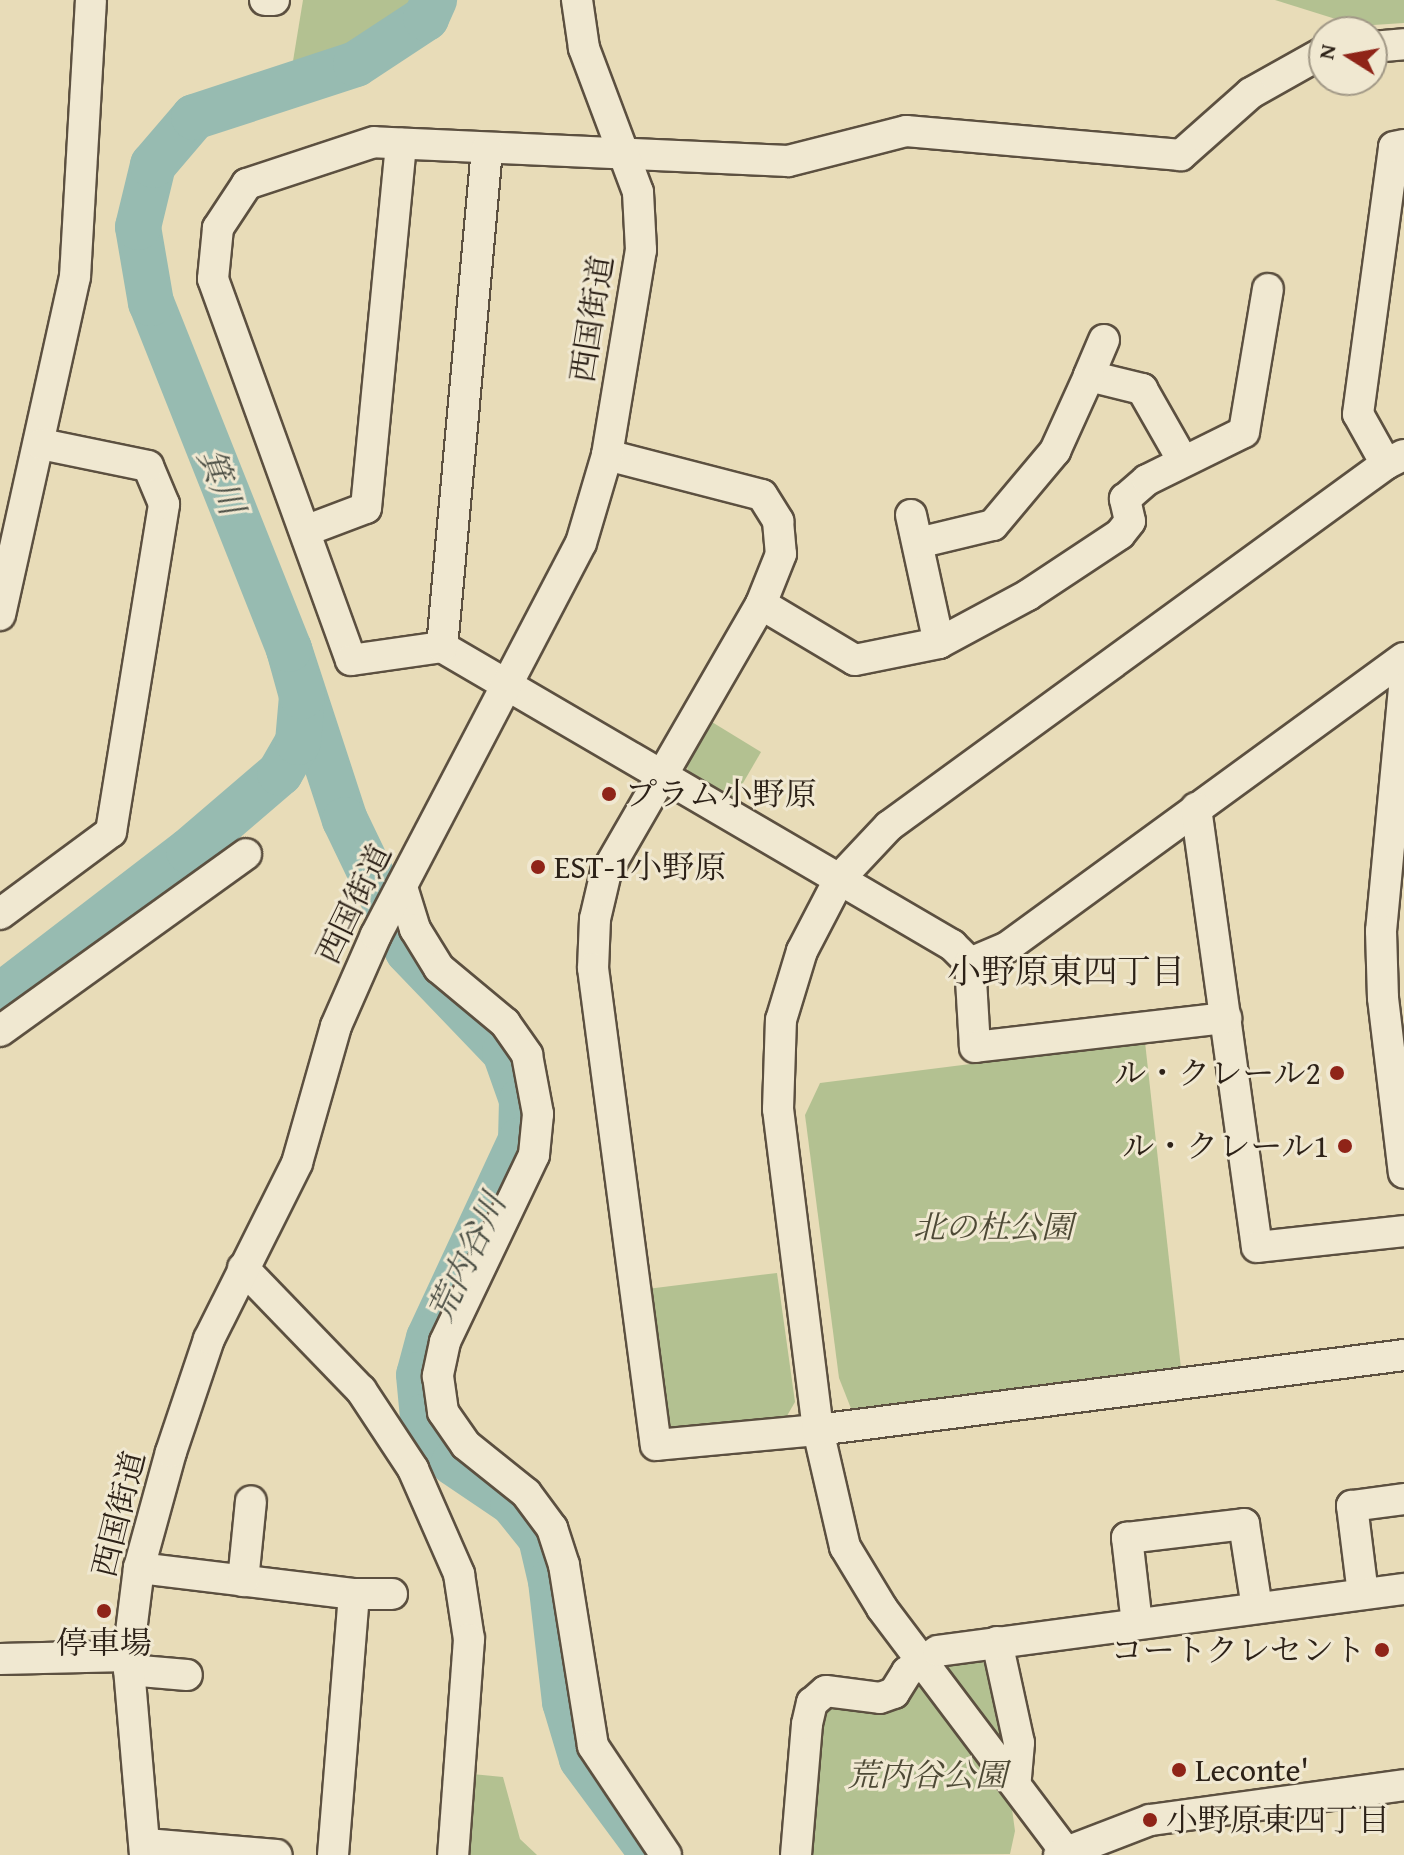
<!DOCTYPE html>
<meta charset="utf-8">
<style>
body{margin:0}
#map{position:relative;width:1404px;height:1855px;overflow:hidden;background:#e8dcb8;font-family:"Gentium Book Plus","Noto Serif JP",serif}
div>[style]{position:absolute}
.green>*{inset:0;background:#b3c191}
.river>*{height:46px;margin:-23px;padding:0 23px;transform-origin:23px;border-radius:23px;background:#97bbb1}
.roads{filter:drop-shadow(2px 0 #5c5040) drop-shadow(-2px 0 #5c5040) drop-shadow(0 2px #5c5040) drop-shadow(0 -2px #5c5040)}
.minor>*{height:30px;margin:-15px;padding:0 15px;transform-origin:15px;border-radius:15px;background:#f0e8d1}
.dots>*{width:22px;height:22px;translate:-50% -50%;box-sizing:border-box;border:4px solid #f0e8d1;border-radius:50%}
span{translate:-50% -50%;white-space:nowrap;text-align:center;line-height:1.15;-webkit-text-stroke:6px #f0e8d1;paint-order:stroke}
.street-label{font-size:32px;color:#2d2218}
.poi-label{font-size:32px;color:#2d2218}
.left{translate:0 -50%;text-align:left}
.right{translate:-100% -50%;text-align:right}
.park-label{font-size:32px;color:#4e4a36;font-style:italic}
.water-label{font-size:34px;color:#4d5046;font-style:italic}
.neighbourhood-label{font-size:34px;color:#2d2218}
.north{position:absolute;left:1308px;top:16px;width:80px;height:80px;box-sizing:border-box;background:#f0e8d1;border:2px solid #a29987;border-radius:50%;rotate:281deg;font-size:22px;font-weight:700;line-height:32px;text-align:center;color:#2d2218}
.north::after{content:'';display:block;margin:auto;width:28px;height:36px;background:#8f2418;clip-path:polygon(50% 0,100% 100%,50% 72%,0 100%)}
</style>
<div id="map">
<div class="green">
<i style="clip-path:polygon(303px 0,419px 0,415px 15px,360px 41px,293px 61px)"></i>
<i style="clip-path:polygon(1275px 0,1404px 0,1404px 23px,1358px 26px)"></i>
<i style="clip-path:polygon(707px 719px,761px 752px,732px 802px,688px 775px,686px 755px)"></i>
<i style="clip-path:polygon(1145px 1042px,1181px 1368px,852px 1411px,839px 1378px,805px 1115px,820px 1083px)"></i>
<i style="clip-path:polygon(777px 1273px,795px 1402px,784px 1421px,674px 1432px,663px 1422px,647px 1289px)"></i>
<i style="clip-path:polygon(978px 1658px,990px 1668px,1001px 1728px,1015px 1831px,1010px 1854px,804px 1855px,817px 1709px,907px 1687px,953px 1660px)"></i>
<i style="clip-path:polygon(472px 1774px,503px 1777px,520px 1839px,537px 1855px,466px 1855px)"></i>
</div>
<div class="river">
<i style="left:289px;top:649px;width:180px;rotate:71.9deg"></i>
<i style="left:345px;top:820px;width:145px;rotate:64.3deg"></i>
<i style="left:408px;top:951px;width:140px;rotate:46.2deg"></i>
<i style="left:505px;top:1052px;width:51px;rotate:70.5deg"></i>
<i style="left:522px;top:1100px;width:40px;rotate:91.4deg"></i>
<i style="left:521px;top:1140px;width:218px;rotate:114.9deg"></i>
<i style="left:429px;top:1338px;width:38px;rotate:105deg"></i>
<i style="left:419px;top:1375px;width:42px;rotate:84.6deg"></i>
<i style="left:423px;top:1417px;width:55px;rotate:56deg"></i>
<i style="left:454px;top:1463px;width:71px;rotate:34.1deg"></i>
<i style="left:513px;top:1503px;width:45px;rotate:51.3deg"></i>
<i style="left:541px;top:1538px;width:44px;rotate:76.9deg"></i>
<i style="left:551px;top:1581px;width:122px;rotate:83.4deg"></i>
<i style="left:565px;top:1702px;width:59px;rotate:73.4deg"></i>
<i style="left:582px;top:1759px;width:119px;rotate:53.5deg"></i>
<i style="left:0;top:996px;width:238px;rotate:-37.5deg"></i>
<i style="left:189px;top:851px;width:120px;rotate:-40.6deg"></i>
<i style="left:280px;top:773px;width:36px;rotate:-60deg"></i>
<i style="left:298px;top:742px;width:46px;rotate:-85deg"></i>
<i style="left:302px;top:696px;width:49px;rotate:-105.5deg"></i>
<i style="left:289px;top:649px;width:373px;rotate:-111.7deg"></i>
<i style="left:151px;top:303px;width:77px;rotate:-99.7deg"></i>
<i style="left:138px;top:227px;width:64px;rotate:-76.4deg"></i>
<i style="left:153px;top:165px;width:63px;rotate:-49.5deg"></i>
<i style="left:194px;top:117px;width:170px;rotate:-18.1deg"></i>
<i style="left:356px;top:64px;width:84px;rotate:-33.3deg"></i>
<i style="left:426px;top:18px;width:20px;rotate:-66deg"></i>
</div>
<div class="roads">
<div class="minor">
<i style="left:265px;top:0;width:9px"></i>
<i style="left:1372px;top:47px;width:32px;rotate:-5deg"></i>
<i style="left:1324px;top:52px;width:84px;rotate:150.7deg"></i>
<i style="left:1251px;top:93px;width:94px;rotate:138.5deg"></i>
<i style="left:1181px;top:155px;width:276px;rotate:-175deg"></i>
<i style="left:906px;top:131px;width:122px;rotate:165.7deg"></i>
<i style="left:788px;top:161px;width:414px;rotate:-177.4deg"></i>
<i style="left:374px;top:142px;width:134px;rotate:161.7deg"></i>
<i style="left:247px;top:184px;width:53px;rotate:123.4deg"></i>
<i style="left:218px;top:228px;width:51px;rotate:95.6deg"></i>
<i style="left:213px;top:279px;width:405px;rotate:70.1deg"></i>
<i style="left:351px;top:660px;width:92px;rotate:-8.1deg"></i>
<i style="left:442px;top:647px;width:591px;rotate:30.3deg"></i>
<i style="left:952px;top:945px;width:25px;rotate:45deg"></i>
<i style="left:970px;top:963px;width:39px;rotate:-23deg"></i>
<i style="left:1006px;top:948px;width:492px;rotate:-36.1deg"></i>
<i style="left:1104px;top:340px;width:39px;rotate:113deg"></i>
<i style="left:1089px;top:376px;width:55px;rotate:13.8deg"></i>
<i style="left:1142px;top:389px;width:83px;rotate:60.3deg"></i>
<i style="left:607px;top:455px;width:160px;rotate:14.5deg"></i>
<i style="left:762px;top:495px;width:31px;rotate:58deg"></i>
<i style="left:778px;top:521px;width:33px;rotate:85deg"></i>
<i style="left:781px;top:554px;width:54px;rotate:111.8deg"></i>
<i style="left:761px;top:604px;width:310px;rotate:120deg"></i>
<i style="left:606px;top:872px;width:48px;rotate:103.2deg"></i>
<i style="left:595px;top:919px;width:49px;rotate:92.3deg"></i>
<i style="left:593px;top:968px;width:481px;rotate:82.5deg"></i>
<i style="left:656px;top:1445px;width:163px;rotate:-5.3deg"></i>
<i style="left:818px;top:1430px;width:591px;rotate:-7.29deg"></i>
<i style="left:1386px;top:464px;width:57px;rotate:-119.2deg"></i>
<i style="left:1358px;top:414px;width:269px;rotate:-82.3deg"></i>
<i style="left:1394px;top:147px;width:10px;rotate:-11deg"></i>
<i style="left:911px;top:515px;width:131px;rotate:77.7deg"></i>
<i style="left:305px;top:531px;width:65px;rotate:-20.7deg"></i>
<i style="left:366px;top:508px;width:366px;rotate:-84.5deg"></i>
<i style="left:918px;top:543px;width:77px;rotate:-13.5deg"></i>
<i style="left:993px;top:525px;width:97px;rotate:-50deg"></i>
<i style="left:1055px;top:451px;width:82px;rotate:-65.6deg"></i>
<i style="left:761px;top:604px;width:109px;rotate:30.8deg"></i>
<i style="left:855px;top:660px;width:86px;rotate:-11.4deg"></i>
<i style="left:939px;top:643px;width:101px;rotate:-28.3deg"></i>
<i style="left:1028px;top:595px;width:110px;rotate:-33.5deg"></i>
<i style="left:1120px;top:534px;width:16px;rotate:-52deg"></i>
<i style="left:1130px;top:521px;width:23px;rotate:-103deg"></i>
<i style="left:1125px;top:499px;width:29px;rotate:-41deg"></i>
<i style="left:1147px;top:480px;width:108px;rotate:-26.3deg"></i>
<i style="left:1244px;top:432px;width:145px;rotate:-80.5deg"></i>
<i style="left:0;top:615px;width:346px;rotate:-77.5deg"></i>
<i style="left:75px;top:277px;width:277px;rotate:-86.7deg"></i>
<i style="left:442px;top:647px;width:500px;rotate:-84.84deg"></i>
<i style="left:1404px;top:688px;width:244px;rotate:95.4deg"></i>
<i style="left:1381px;top:931px;width:67px;rotate:88.3deg"></i>
<i style="left:1383px;top:998px;width:176px;rotate:83.2deg"></i>
<i style="left:1196px;top:808px;width:443px;rotate:82.1deg"></i>
<i style="left:1257px;top:1247px;width:148px;rotate:-6.2deg"></i>
<i style="left:402px;top:887px;width:44px;rotate:72.8deg"></i>
<i style="left:415px;top:929px;width:46px;rotate:58.4deg"></i>
<i style="left:439px;top:968px;width:86px;rotate:39.8deg"></i>
<i style="left:505px;top:1023px;width:39px;rotate:55deg"></i>
<i style="left:527px;top:1055px;width:60px;rotate:79.4deg"></i>
<i style="left:538px;top:1114px;width:41px;rotate:95.6deg"></i>
<i style="left:534px;top:1155px;width:207px;rotate:115.5deg"></i>
<i style="left:445px;top:1342px;width:35px;rotate:102deg"></i>
<i style="left:438px;top:1376px;width:36px;rotate:82deg"></i>
<i style="left:443px;top:1412px;width:40px;rotate:55.1deg"></i>
<i style="left:466px;top:1445px;width:77px;rotate:38.7deg"></i>
<i style="left:526px;top:1493px;width:44px;rotate:53.4deg"></i>
<i style="left:552px;top:1528px;width:39px;rotate:72deg"></i>
<i style="left:564px;top:1565px;width:183px;rotate:80.9deg"></i>
<i style="left:593px;top:1746px;width:131px;rotate:56.2deg"></i>
<i style="left:0;top:914px;width:138px;rotate:-36.5deg"></i>
<i style="left:111px;top:832px;width:332px;rotate:-80.8deg"></i>
<i style="left:164px;top:504px;width:41px;rotate:-112.8deg"></i>
<i style="left:148px;top:466px;width:109px;rotate:-168.4deg"></i>
<i style="left:970px;top:963px;width:84px;rotate:86.6deg"></i>
<i style="left:975px;top:1047px;width:253px;rotate:-6.6deg"></i>
<i style="left:0;top:1031px;width:303px;rotate:-35.7deg"></i>
<i style="left:243px;top:1268px;width:170px;rotate:46deg"></i>
<i style="left:361px;top:1390px;width:95px;rotate:56.6deg"></i>
<i style="left:413px;top:1469px;width:115px;rotate:66.3deg"></i>
<i style="left:459px;top:1574px;width:66px;rotate:81.3deg"></i>
<i style="left:469px;top:1639px;width:217px;rotate:94.2deg"></i>
<i style="left:139px;top:1568px;width:217px;rotate:6.9deg"></i>
<i style="left:354px;top:1594px;width:262px;rotate:94.6deg"></i>
<i style="left:243px;top:1581px;width:80px;rotate:-84.3deg"></i>
<i style="left:354px;top:1594px;width:38px"></i>
<i style="left:1363px;top:1594px;width:89px;rotate:-97.1deg"></i>
<i style="left:1352px;top:1506px;width:52px;rotate:-7.7deg"></i>
<i style="left:1137px;top:1624px;width:87px;rotate:-96.6deg"></i>
<i style="left:1127px;top:1538px;width:118px;rotate:-6.8deg"></i>
<i style="left:1244px;top:1524px;width:85px;rotate:81.2deg"></i>
<i style="left:997px;top:1642px;width:103px;rotate:77.7deg"></i>
<i style="left:1019px;top:1743px;width:38px;rotate:95deg"></i>
<i style="left:0;top:1659px;width:128px;rotate:-1.3deg"></i>
<i style="left:129px;top:1670px;width:58px;rotate:4.9deg"></i>
<i style="left:146px;top:1844px;width:131px;rotate:4.8deg"></i>
<i style="left:1065px;top:1851px;width:304px;rotate:-127deg"></i>
<i style="left:882px;top:1608px;width:71px;rotate:-121.2deg"></i>
<i style="left:845px;top:1547px;width:120px;rotate:-103deg"></i>
<i style="left:818px;top:1430px;width:323px;rotate:-97.1deg"></i>
<i style="left:778px;top:1109px;width:89px;rotate:-88.1deg"></i>
<i style="left:781px;top:1020px;width:72px;rotate:-73.1deg"></i>
<i style="left:802px;top:951px;width:82px;rotate:-62.5deg"></i>
<i style="left:840px;top:878px;width:71px;rotate:-46.7deg"></i>
<i style="left:889px;top:826px;width:615px;rotate:-36.07deg"></i>
<i style="left:1386px;top:464px;width:20px;rotate:-27deg"></i>
<i style="left:145px;top:1855px;width:200px;rotate:-94.9deg"></i>
<i style="left:128px;top:1656px;width:89px;rotate:-82.9deg"></i>
<i style="left:139px;top:1568px;width:120px;rotate:-74.6deg"></i>
<i style="left:171px;top:1452px;width:119px;rotate:-71.4deg"></i>
<i style="left:209px;top:1339px;width:197px;rotate:-63.4deg"></i>
<i style="left:297px;top:1163px;width:142px;rotate:-74.1deg"></i>
<i style="left:336px;top:1026px;width:99px;rotate:-66.3deg"></i>
<i style="left:376px;top:935px;width:442px;rotate:-62.4deg"></i>
<i style="left:581px;top:543px;width:92px;rotate:-73.5deg"></i>
<i style="left:607px;top:455px;width:208px;rotate:-80.6deg"></i>
<i style="left:641px;top:250px;width:58px;rotate:-93deg"></i>
<i style="left:638px;top:192px;width:154px;rotate:-110.6deg"></i>
<i style="left:584px;top:48px;width:49px;rotate:-98.3deg"></i>
<i style="left:796px;top:1855px;width:131px;rotate:-85.2deg"></i>
<i style="left:807px;top:1724px;width:22px;rotate:-77deg"></i>
<i style="left:812px;top:1703px;width:18px;rotate:-41deg"></i>
<i style="left:826px;top:1691px;width:54px;rotate:7.4deg"></i>
<i style="left:880px;top:1698px;width:15px;rotate:-20deg"></i>
<i style="left:894px;top:1693px;width:25px;rotate:-58deg"></i>
<i style="left:907px;top:1672px;width:37px;rotate:-34deg"></i>
<i style="left:938px;top:1651px;width:470px;rotate:-7.6deg"></i>
<i style="left:1059px;top:1855px;width:97px;rotate:-21deg"></i>
<i style="left:1150px;top:1820px;width:256px;rotate:-7.8deg"></i>
</div>
</div>
<div class="dots">
<i style="left:609px;top:794px;background:#8f2418"></i>
<i style="left:538px;top:867px;background:#8f2418"></i>
<i style="left:1337px;top:1073px;background:#8f2418"></i>
<i style="left:1345px;top:1146px;background:#8f2418"></i>
<i style="left:104px;top:1611px;background:#8f2418"></i>
<i style="left:1382px;top:1650px;background:#8f2418"></i>
<i style="left:1179px;top:1770px;background:#8f2418"></i>
<i style="left:1150px;top:1820px;background:#8f2418"></i>
</div>
<div class="street-label">
<span style="left:592px;top:319px;rotate:-81deg">西国街道</span>
<span style="left:354px;top:904px;rotate:-64deg">西国街道</span>
<span style="left:119px;top:1514px;rotate:-76deg">西国街道</span>
</div>
<div class="poi-label">
<span class="left" style="left:625px;top:794px">プラム小野原</span>
<span class="left" style="left:554px;top:867px">EST-1小野原</span>
<span class="right" style="left:1321px;top:1073px">ル・クレール2</span>
<span class="right" style="left:1329px;top:1146px">ル・クレール1</span>
<span style="left:104px;top:1643px">停車場</span>
<span class="right" style="left:1366px;top:1650px">コートクレセント</span>
<span class="left" style="left:1195px;top:1770px">Leconte'</span>
<span class="left" style="left:1166px;top:1820px">小野原東四丁目</span>
</div>
<div class="park-label">
<span style="left:993px;top:1227px">北の杜公園</span>
<span style="left:927px;top:1775px">荒内谷公園</span>
</div>
<div class="water-label">
<span style="left:222px;top:481px;rotate:68deg">箕川</span>
<span style="left:466px;top:1257px;rotate:-65deg">荒内谷川</span>
</div>
<div class="neighbourhood-label">
<span style="left:1066px;top:971px">小野原東四丁目</span>
</div>
<div class="north">N</div>
</div>
